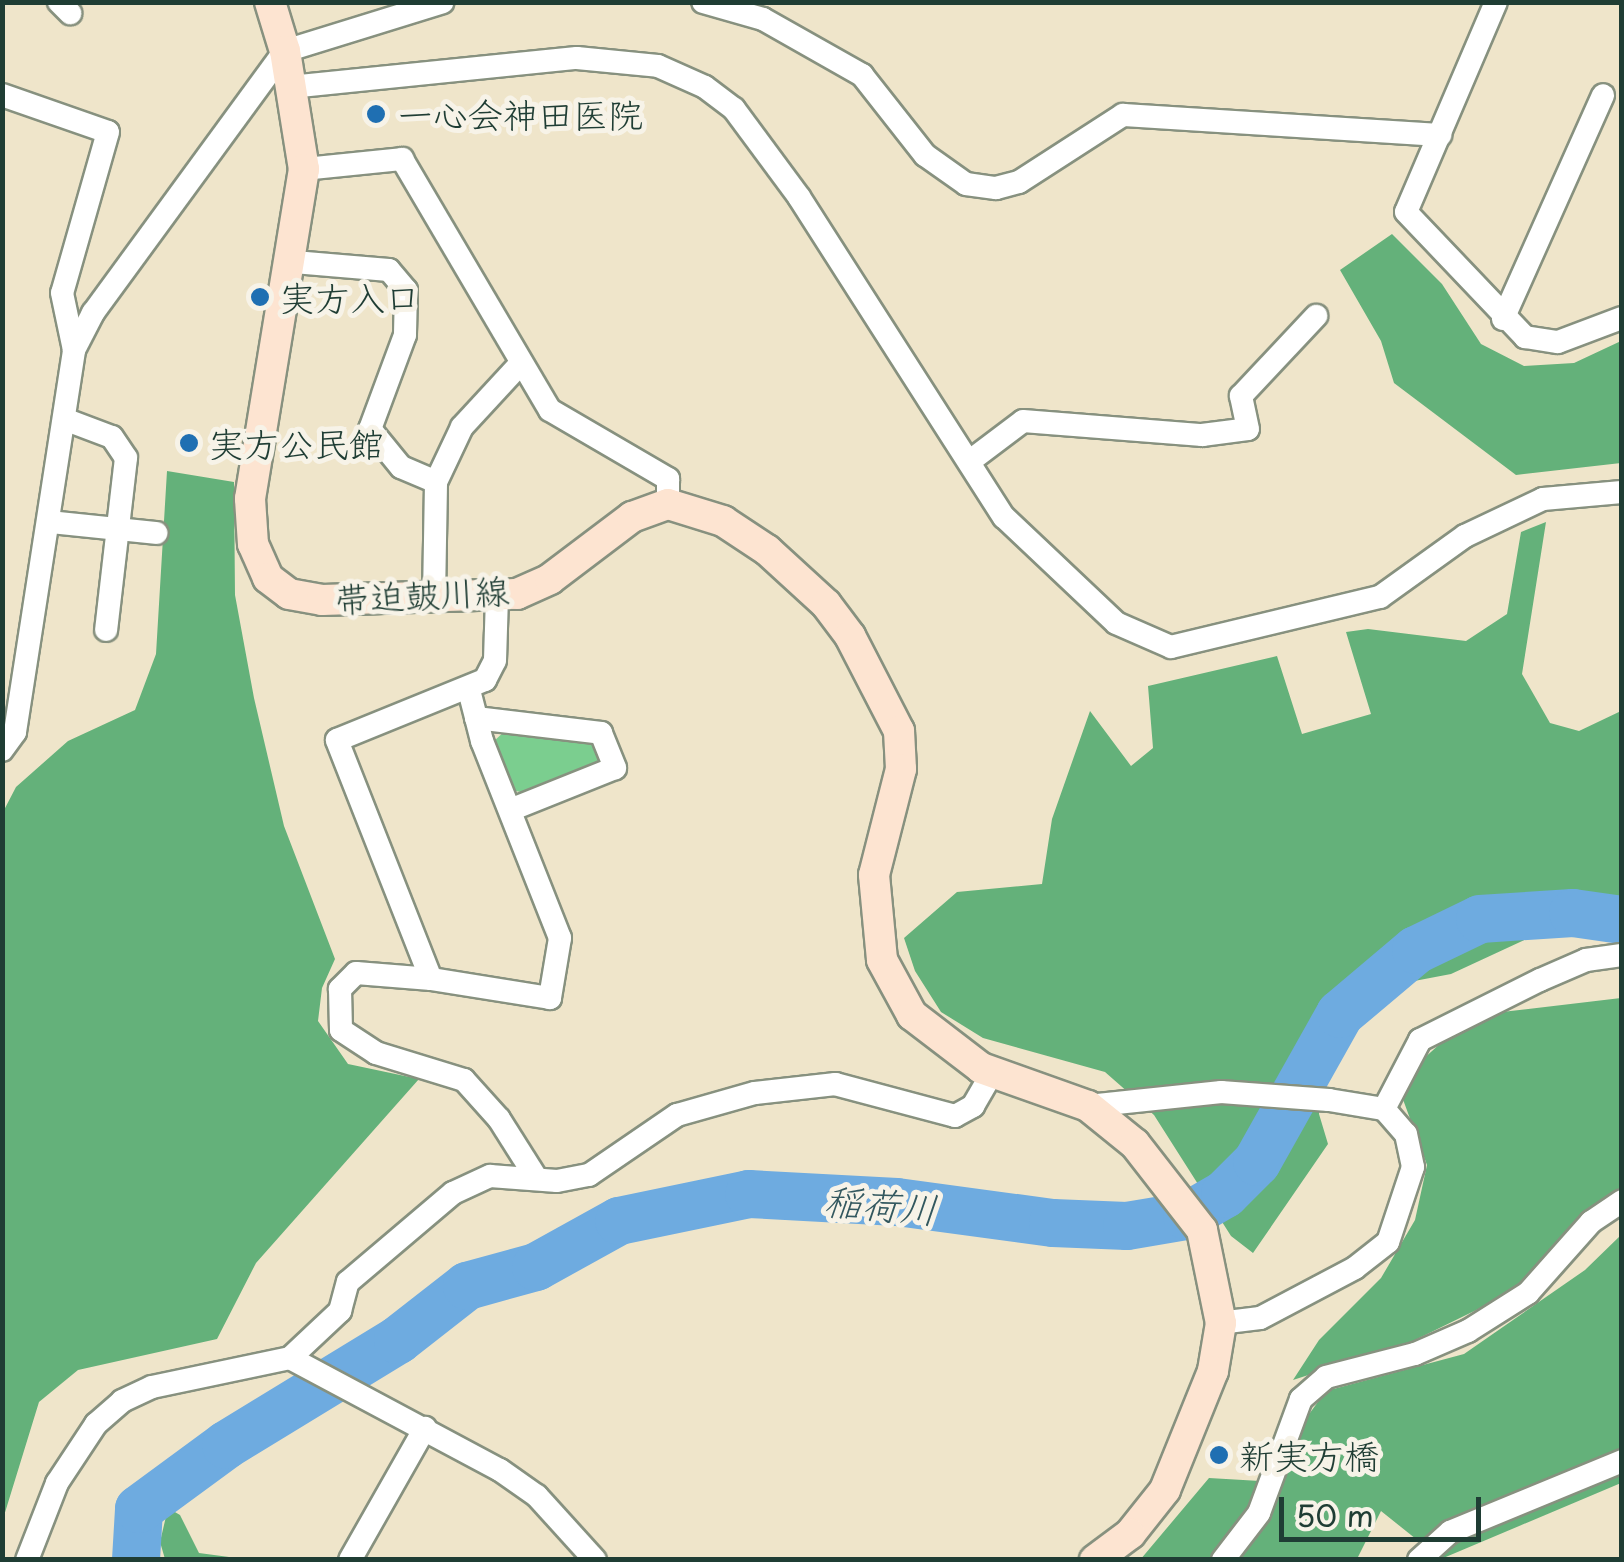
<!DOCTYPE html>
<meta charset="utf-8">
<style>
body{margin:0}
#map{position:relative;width:1624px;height:1562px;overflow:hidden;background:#efe5ca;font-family:"Playpen Sans","Klee One",sans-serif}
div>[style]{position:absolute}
.green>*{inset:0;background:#7bce8f}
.forest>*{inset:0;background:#64b17a}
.river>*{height:48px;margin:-24px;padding:0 24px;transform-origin:24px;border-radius:24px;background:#6eabe0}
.roads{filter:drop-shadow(2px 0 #87917f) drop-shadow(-2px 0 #87917f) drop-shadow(0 2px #87917f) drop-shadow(0 -2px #87917f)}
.street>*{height:22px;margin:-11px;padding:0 11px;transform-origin:11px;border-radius:11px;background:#fff}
.secondary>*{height:30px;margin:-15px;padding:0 15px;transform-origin:15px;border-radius:15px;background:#fde4d1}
.dots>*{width:28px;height:28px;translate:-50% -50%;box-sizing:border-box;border:5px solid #f7f3e8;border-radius:50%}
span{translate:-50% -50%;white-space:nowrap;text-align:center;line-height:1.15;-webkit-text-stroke:10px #f7f3e8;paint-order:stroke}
.poi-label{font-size:35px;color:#1f3d34}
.left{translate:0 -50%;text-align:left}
.street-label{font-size:35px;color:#1f3d34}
.water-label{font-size:38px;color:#33585f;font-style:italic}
.frame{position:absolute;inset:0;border:5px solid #1f3d34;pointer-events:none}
.scale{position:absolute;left:1279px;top:1497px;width:202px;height:45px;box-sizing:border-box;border:5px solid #1f3d34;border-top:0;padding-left:12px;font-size:30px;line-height:35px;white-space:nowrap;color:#1f3d34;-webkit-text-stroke:8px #f7f3e8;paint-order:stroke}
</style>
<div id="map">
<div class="green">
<i style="clip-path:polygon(507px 729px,594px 743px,600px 756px,595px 766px,527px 793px,515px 791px,493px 742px)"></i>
</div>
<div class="forest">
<i style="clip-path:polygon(1392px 234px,1442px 284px,1481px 344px,1524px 366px,1574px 363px,1621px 341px,1621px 463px,1516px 475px,1394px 383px,1381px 341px,1340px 270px)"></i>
<i style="clip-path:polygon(167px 471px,234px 482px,235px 595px,254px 698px,284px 826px,335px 959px,322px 988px,318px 1021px,348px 1064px,419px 1079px,256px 1263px,217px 1339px,78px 1370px,39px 1402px,3px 1519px,3px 812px,16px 787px,68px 741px,135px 710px,156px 654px)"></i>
<i style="clip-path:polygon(1546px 522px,1522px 674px,1550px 723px,1579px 731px,1621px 711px,1621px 895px,1451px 974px,1388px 986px,1329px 1048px,1319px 1083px,1319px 1114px,1328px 1144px,1253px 1253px,1231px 1236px,1154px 1115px,1105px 1072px,983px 1038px,941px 1012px,915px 971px,904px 938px,957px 892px,1042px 884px,1052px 819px,1090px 711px,1131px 766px,1153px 748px,1148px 686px,1277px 656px,1302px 734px,1371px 714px,1346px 632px,1368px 629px,1466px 641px,1507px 614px,1521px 532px)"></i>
<i style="clip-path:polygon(1621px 998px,1621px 1200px,1511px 1293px,1413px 1341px,1293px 1380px,1319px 1340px,1381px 1278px,1415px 1220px,1427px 1165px,1401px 1094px,1421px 1061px,1453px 1032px,1502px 1012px)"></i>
<i style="clip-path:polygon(1621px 1235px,1621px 1483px,1441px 1559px,1381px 1511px,1357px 1559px,1140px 1560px,1209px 1478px,1260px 1481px,1326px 1391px,1464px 1354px,1585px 1270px)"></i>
<i style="clip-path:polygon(168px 1508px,180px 1515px,199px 1553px,244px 1559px,165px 1559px,160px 1542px)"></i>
</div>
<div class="river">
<i style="left:136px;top:1560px;width:51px;rotate:-86.6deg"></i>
<i style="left:139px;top:1509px;width:108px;rotate:-36.3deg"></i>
<i style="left:226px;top:1445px;width:202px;rotate:-31.4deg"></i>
<i style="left:398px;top:1340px;width:88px;rotate:-38deg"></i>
<i style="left:467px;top:1286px;width:72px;rotate:-15.4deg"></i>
<i style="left:536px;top:1267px;width:95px;rotate:-29deg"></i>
<i style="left:619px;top:1221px;width:133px;rotate:-11.7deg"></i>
<i style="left:749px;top:1194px;width:148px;rotate:3.1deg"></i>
<i style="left:897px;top:1202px;width:157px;rotate:7.7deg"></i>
<i style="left:1053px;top:1223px;width:74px;rotate:2.3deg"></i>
<i style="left:1127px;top:1226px;width:61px;rotate:-9.5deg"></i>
<i style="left:1187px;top:1216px;width:44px;rotate:-30.1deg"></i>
<i style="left:1225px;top:1194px;width:45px;rotate:-45deg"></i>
<i style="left:1257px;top:1162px;width:170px;rotate:-60.7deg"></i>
<i style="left:1340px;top:1014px;width:99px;rotate:-40.1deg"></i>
<i style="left:1416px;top:950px;width:71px;rotate:-25.8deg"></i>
<i style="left:1480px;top:919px;width:93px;rotate:-3.7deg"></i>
<i style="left:1573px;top:913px;width:49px;rotate:8.1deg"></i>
</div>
<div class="roads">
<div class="street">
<i style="left:59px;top:2px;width:16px;rotate:45deg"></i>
<i style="left:703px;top:2px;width:62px;rotate:15.8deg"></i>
<i style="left:763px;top:19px;width:114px;rotate:29.5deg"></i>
<i style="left:862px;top:75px;width:102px;rotate:51.8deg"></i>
<i style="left:925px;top:155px;width:50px;rotate:35.3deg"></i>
<i style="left:966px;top:184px;width:30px;rotate:8deg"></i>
<i style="left:996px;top:188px;width:24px;rotate:-15deg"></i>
<i style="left:1019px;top:182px;width:124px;rotate:-32.8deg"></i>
<i style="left:1123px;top:115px;width:318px;rotate:3.6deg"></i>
<i style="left:1496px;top:2px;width:228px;rotate:113.2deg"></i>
<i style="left:1406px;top:212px;width:173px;rotate:46.4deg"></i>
<i style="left:1525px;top:337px;width:33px;rotate:9deg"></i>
<i style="left:1558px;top:342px;width:68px;rotate:-20.6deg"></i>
<i style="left:290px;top:87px;width:288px;rotate:-5.8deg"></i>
<i style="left:577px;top:58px;width:81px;rotate:5.6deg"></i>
<i style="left:658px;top:66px;width:51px;rotate:24.1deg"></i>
<i style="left:705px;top:87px;width:36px;rotate:37deg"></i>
<i style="left:734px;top:109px;width:109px;rotate:53.5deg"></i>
<i style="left:799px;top:197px;width:380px;rotate:57.4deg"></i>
<i style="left:1004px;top:517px;width:154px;rotate:43.4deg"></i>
<i style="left:1116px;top:623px;width:60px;rotate:23.6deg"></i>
<i style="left:1171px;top:647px;width:215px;rotate:-13.5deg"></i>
<i style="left:1380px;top:597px;width:105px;rotate:-35.7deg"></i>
<i style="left:1465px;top:536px;width:86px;rotate:-25.4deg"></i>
<i style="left:1543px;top:499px;width:79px;rotate:-5.1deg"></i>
<i style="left:2px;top:95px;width:112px;rotate:19.2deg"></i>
<i style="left:108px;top:132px;width:167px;rotate:105.9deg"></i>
<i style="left:62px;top:293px;width:58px;rotate:78.1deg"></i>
<i style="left:304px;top:169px;width:99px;rotate:-5.8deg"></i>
<i style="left:402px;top:159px;width:291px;rotate:59.5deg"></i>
<i style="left:550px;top:410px;width:137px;rotate:30.3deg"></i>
<i style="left:668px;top:479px;width:25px;rotate:90deg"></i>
<i style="left:294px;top:262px;width:95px;rotate:4.8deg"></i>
<i style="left:389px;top:270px;width:26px;rotate:50deg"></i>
<i style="left:406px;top:290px;width:45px;rotate:91.3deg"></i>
<i style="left:405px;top:335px;width:100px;rotate:110.4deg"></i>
<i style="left:370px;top:429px;width:49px;rotate:50.8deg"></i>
<i style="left:401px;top:467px;width:38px;rotate:23deg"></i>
<i style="left:1503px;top:319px;width:245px;rotate:-65.9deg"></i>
<i style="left:64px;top:419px;width:51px;rotate:20.6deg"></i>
<i style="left:112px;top:437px;width:25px;rotate:56deg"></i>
<i style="left:126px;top:458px;width:173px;rotate:96.6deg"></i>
<i style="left:970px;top:461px;width:66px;rotate:-37deg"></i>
<i style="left:1023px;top:421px;width:180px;rotate:4.5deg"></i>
<i style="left:1202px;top:435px;width:46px;rotate:-7.4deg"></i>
<i style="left:1248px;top:429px;width:34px;rotate:-102deg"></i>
<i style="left:1241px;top:396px;width:110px;rotate:-46.8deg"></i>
<i style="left:50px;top:522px;width:107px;rotate:5.9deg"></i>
<i style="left:434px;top:598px;width:116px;rotate:-89deg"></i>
<i style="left:436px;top:482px;width:61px;rotate:-64.7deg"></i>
<i style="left:462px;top:427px;width:87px;rotate:-47.3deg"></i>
<i style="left:469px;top:690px;width:53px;rotate:75.7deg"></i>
<i style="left:482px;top:741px;width:212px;rotate:68.4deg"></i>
<i style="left:560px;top:938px;width:61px;rotate:99.5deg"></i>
<i style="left:550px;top:998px;width:121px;rotate:-170.9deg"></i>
<i style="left:431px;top:979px;width:257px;rotate:-111.5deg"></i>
<i style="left:337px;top:740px;width:160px;rotate:-22.1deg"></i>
<i style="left:485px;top:680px;width:22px;rotate:-63deg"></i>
<i style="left:495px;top:660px;width:64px;rotate:-88.2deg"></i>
<i style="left:476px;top:718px;width:126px;rotate:6.8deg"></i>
<i style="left:601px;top:733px;width:38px;rotate:68deg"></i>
<i style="left:615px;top:768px;width:113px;rotate:158.2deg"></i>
<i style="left:2px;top:750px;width:22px;rotate:-54deg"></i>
<i style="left:15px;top:732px;width:387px;rotate:-81.2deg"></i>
<i style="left:74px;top:350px;width:42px;rotate:-62.8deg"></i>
<i style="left:93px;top:313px;width:325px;rotate:-53.8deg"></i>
<i style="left:285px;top:51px;width:165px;rotate:-17.2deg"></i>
<i style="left:431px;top:979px;width:75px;rotate:-175.4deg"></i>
<i style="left:356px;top:973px;width:23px;rotate:135deg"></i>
<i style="left:340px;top:989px;width:41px;rotate:88.6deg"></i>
<i style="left:341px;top:1030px;width:42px;rotate:33.3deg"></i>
<i style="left:376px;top:1053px;width:92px;rotate:17.1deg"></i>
<i style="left:464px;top:1080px;width:52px;rotate:48.1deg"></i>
<i style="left:499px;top:1119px;width:67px;rotate:57.7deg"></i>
<i style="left:1088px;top:1106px;width:134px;rotate:-6deg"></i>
<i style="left:1221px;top:1092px;width:108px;rotate:4.2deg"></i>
<i style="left:1329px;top:1100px;width:56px;rotate:9.3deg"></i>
<i style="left:1384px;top:1109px;width:33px;rotate:49deg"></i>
<i style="left:1406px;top:1134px;width:34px;rotate:78deg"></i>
<i style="left:1413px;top:1167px;width:79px;rotate:108.4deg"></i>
<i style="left:1388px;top:1242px;width:42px;rotate:141.8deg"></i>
<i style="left:1355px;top:1268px;width:107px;rotate:152.2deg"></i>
<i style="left:1260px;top:1318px;width:39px;rotate:173deg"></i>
<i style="left:1384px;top:1109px;width:78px;rotate:-62.4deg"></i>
<i style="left:1420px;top:1040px;width:134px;rotate:-26.6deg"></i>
<i style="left:1540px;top:980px;width:50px;rotate:-23.5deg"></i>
<i style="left:1586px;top:960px;width:36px;rotate:-8deg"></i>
<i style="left:290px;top:1358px;width:69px;rotate:-43.2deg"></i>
<i style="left:340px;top:1311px;width:30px;rotate:-75deg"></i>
<i style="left:348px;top:1282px;width:138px;rotate:-40.3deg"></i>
<i style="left:453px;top:1193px;width:41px;rotate:-24.7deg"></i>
<i style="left:490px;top:1176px;width:67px;rotate:4.3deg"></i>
<i style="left:557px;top:1181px;width:33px;rotate:-11deg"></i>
<i style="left:589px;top:1175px;width:107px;rotate:-34.3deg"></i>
<i style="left:677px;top:1115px;width:81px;rotate:-15.8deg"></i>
<i style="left:755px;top:1093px;width:81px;rotate:-6.4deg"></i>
<i style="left:835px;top:1084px;width:124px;rotate:14.9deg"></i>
<i style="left:955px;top:1116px;width:21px;rotate:-29deg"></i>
<i style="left:973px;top:1106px;width:39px;rotate:-60deg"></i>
<i style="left:27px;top:1560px;width:83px;rotate:-68.7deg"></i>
<i style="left:57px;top:1483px;width:71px;rotate:-56.5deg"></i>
<i style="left:96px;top:1424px;width:35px;rotate:-41deg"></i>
<i style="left:122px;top:1401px;width:33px;rotate:-25deg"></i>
<i style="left:152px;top:1387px;width:141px;rotate:-11.9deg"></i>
<i style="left:290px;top:1358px;width:238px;rotate:28.1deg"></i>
<i style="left:500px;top:1470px;width:45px;rotate:35.1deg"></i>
<i style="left:537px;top:1496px;width:86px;rotate:47.8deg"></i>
<i style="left:350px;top:1560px;width:152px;rotate:-60.4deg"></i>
<i style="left:1223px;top:1560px;width:59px;rotate:-52.5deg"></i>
<i style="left:1259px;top:1513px;width:121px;rotate:-69.8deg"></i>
<i style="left:1301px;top:1399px;width:33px;rotate:-41deg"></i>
<i style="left:1326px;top:1377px;width:92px;rotate:-14.5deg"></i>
<i style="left:1415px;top:1354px;width:58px;rotate:-23.5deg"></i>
<i style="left:1468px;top:1331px;width:71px;rotate:-32.3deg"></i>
<i style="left:1528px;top:1293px;width:95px;rotate:-48.4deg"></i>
<i style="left:1591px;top:1222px;width:37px;rotate:-34deg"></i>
<i style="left:1419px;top:1560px;width:42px;rotate:-42.1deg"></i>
<i style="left:1450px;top:1532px;width:186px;rotate:-22.4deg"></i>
</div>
<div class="secondary">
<i style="left:270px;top:2px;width:51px;rotate:73deg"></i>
<i style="left:285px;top:51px;width:120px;rotate:80.9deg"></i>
<i style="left:304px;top:169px;width:334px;rotate:99.3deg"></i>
<i style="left:250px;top:499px;width:45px;rotate:86.2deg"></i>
<i style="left:253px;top:544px;width:37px;rotate:66deg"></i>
<i style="left:268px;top:578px;width:26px;rotate:37deg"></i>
<i style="left:289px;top:594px;width:34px;rotate:10deg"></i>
<i style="left:322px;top:600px;width:195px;rotate:-1.8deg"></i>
<i style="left:517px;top:594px;width:36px;rotate:-24deg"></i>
<i style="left:550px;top:579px;width:103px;rotate:-37.1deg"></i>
<i style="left:632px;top:517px;width:38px;rotate:-20deg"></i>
<i style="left:668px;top:504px;width:58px;rotate:17.2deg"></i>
<i style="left:723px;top:521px;width:53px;rotate:33.4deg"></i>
<i style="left:767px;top:550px;width:80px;rotate:42.5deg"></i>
<i style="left:826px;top:604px;width:40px;rotate:53deg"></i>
<i style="left:850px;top:636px;width:107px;rotate:62.7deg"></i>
<i style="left:899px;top:731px;width:38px;rotate:87deg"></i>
<i style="left:901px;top:769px;width:109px;rotate:104.3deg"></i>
<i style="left:874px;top:875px;width:85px;rotate:84.6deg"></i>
<i style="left:882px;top:960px;width:63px;rotate:61.4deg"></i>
<i style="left:912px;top:1015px;width:87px;rotate:37.5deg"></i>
<i style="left:981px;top:1068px;width:114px;rotate:19.6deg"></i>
<i style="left:1088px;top:1106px;width:60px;rotate:39deg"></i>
<i style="left:1135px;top:1144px;width:109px;rotate:52.1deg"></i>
<i style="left:1202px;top:1230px;width:95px;rotate:78.5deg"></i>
<i style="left:1221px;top:1323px;width:49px;rotate:99.5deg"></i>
<i style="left:1213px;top:1371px;width:128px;rotate:112deg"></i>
<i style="left:1165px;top:1490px;width:56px;rotate:128.5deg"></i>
<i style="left:1130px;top:1534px;width:44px;rotate:143.4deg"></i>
</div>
</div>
<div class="dots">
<i style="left:376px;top:114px;background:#1f6fb2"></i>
<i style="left:260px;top:297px;background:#1f6fb2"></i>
<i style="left:189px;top:443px;background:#1f6fb2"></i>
<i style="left:1219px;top:1455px;background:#1f6fb2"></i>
</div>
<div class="poi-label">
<span class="left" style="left:398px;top:114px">一心会神田医院</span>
<span class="left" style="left:280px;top:297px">実方入口</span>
<span class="left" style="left:209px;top:443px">実方公民館</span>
<span class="left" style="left:1239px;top:1455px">新実方橋</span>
</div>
<div class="street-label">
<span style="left:422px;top:594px;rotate:-3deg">帯迫皷川線</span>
</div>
<div class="water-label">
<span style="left:881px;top:1204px;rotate:5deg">稲荷川</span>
</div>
<div class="frame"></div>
<div class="scale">50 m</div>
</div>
